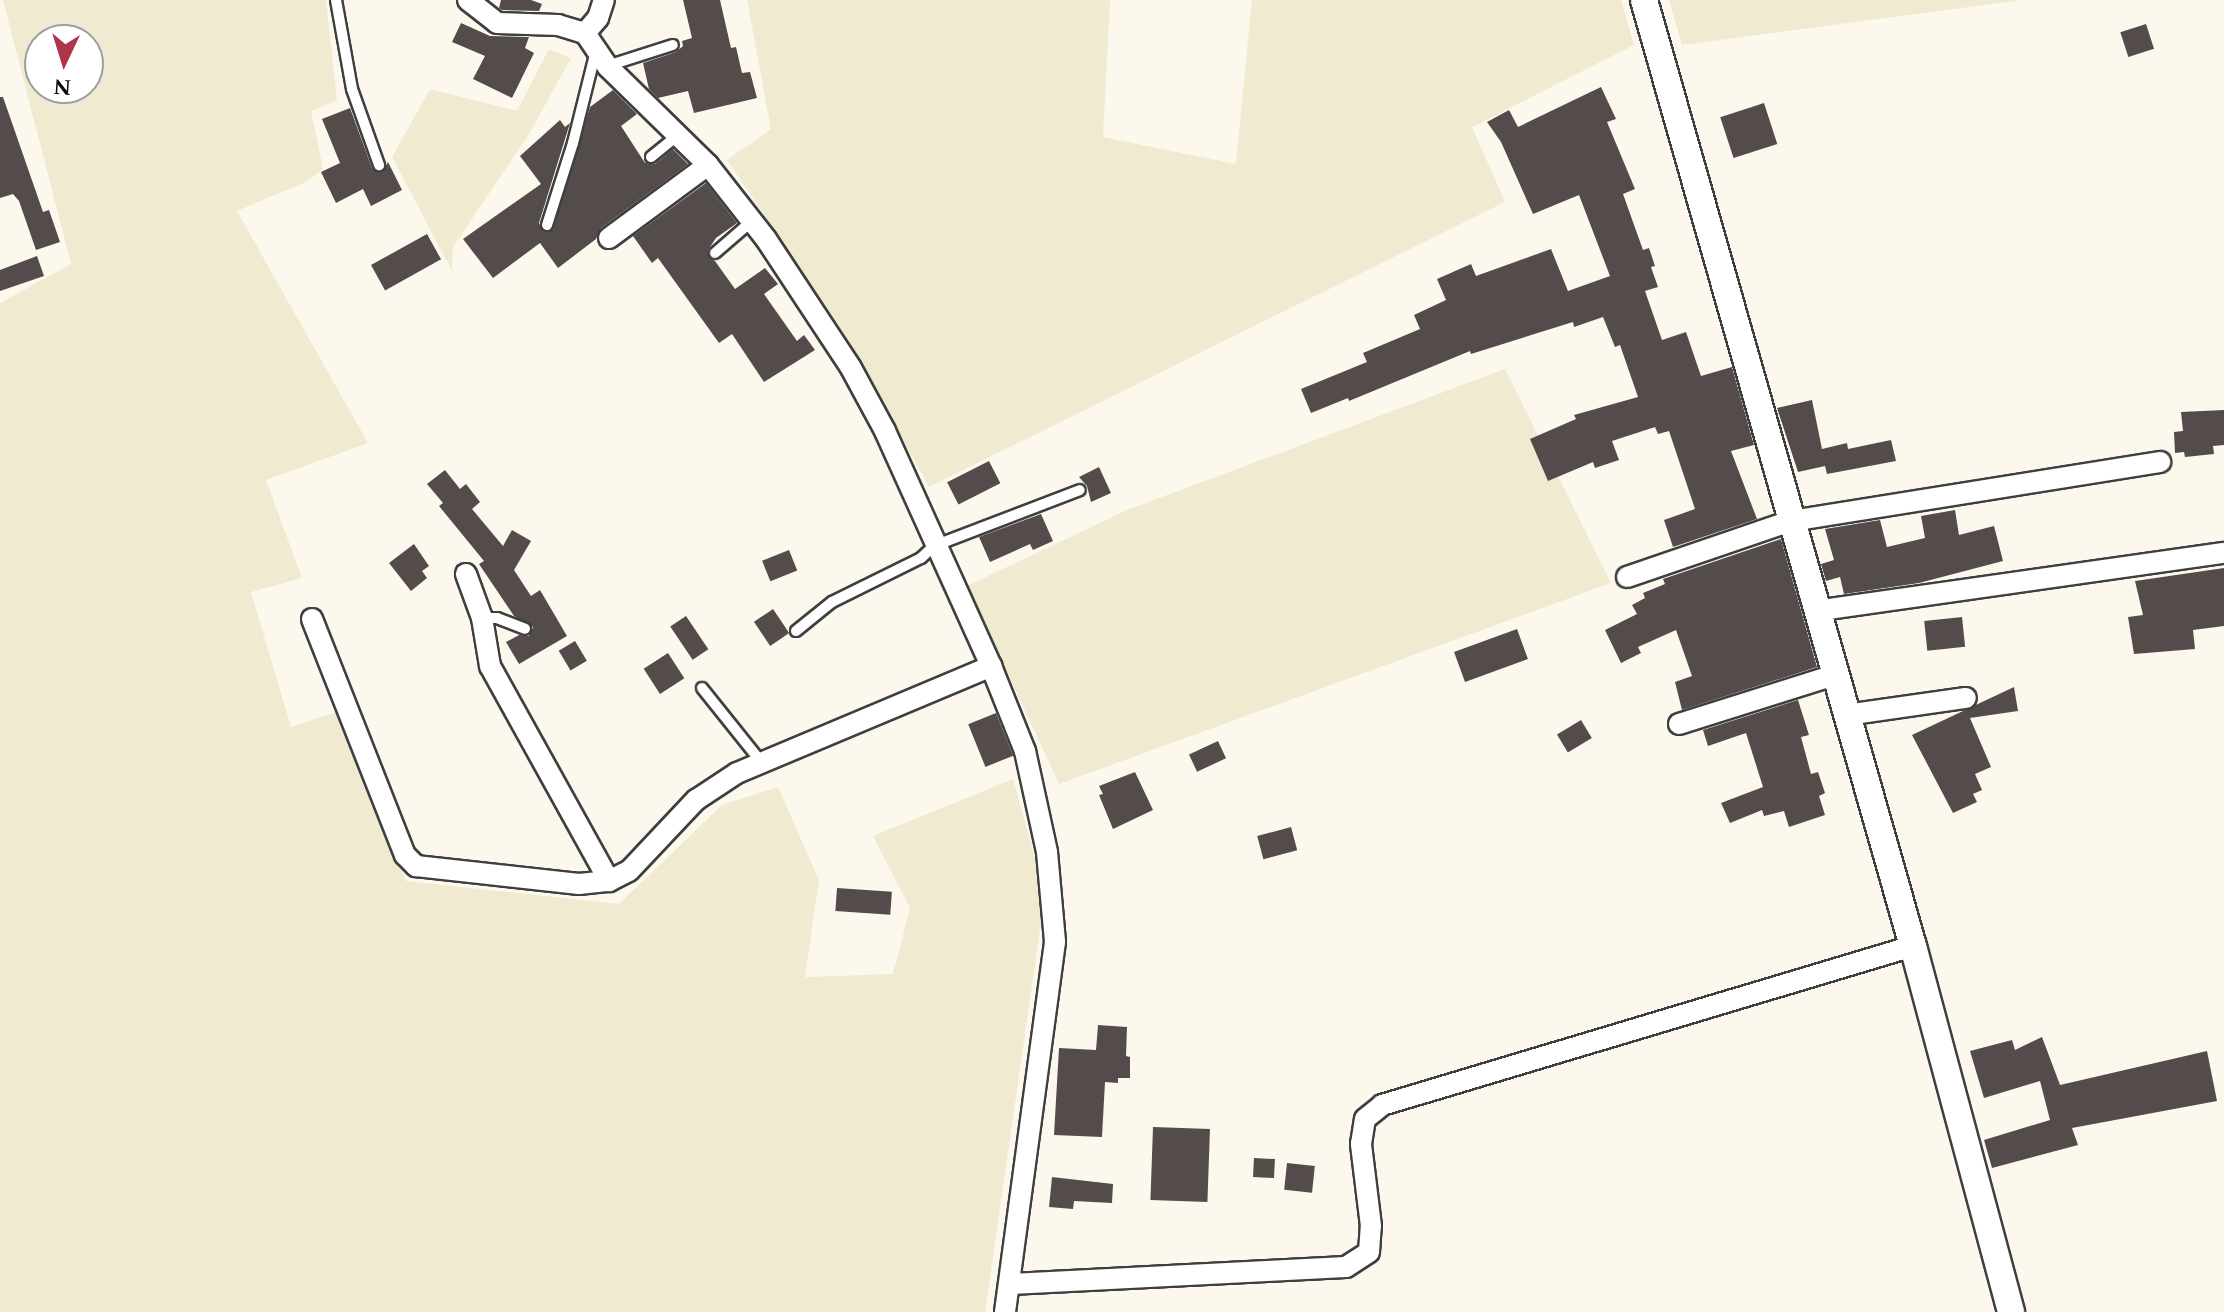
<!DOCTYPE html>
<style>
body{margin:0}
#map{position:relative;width:2224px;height:1312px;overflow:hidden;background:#fdf8ed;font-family:Spectral,serif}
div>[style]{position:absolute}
.farmland>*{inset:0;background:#f0ead0}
.building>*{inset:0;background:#544c4a;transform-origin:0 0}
.roads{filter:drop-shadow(2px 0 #3f3f3f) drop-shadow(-2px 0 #3f3f3f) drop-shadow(0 2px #3f3f3f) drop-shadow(0 -2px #3f3f3f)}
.service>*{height:10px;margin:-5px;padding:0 5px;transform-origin:5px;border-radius:5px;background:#fff}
.minor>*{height:20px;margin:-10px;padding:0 10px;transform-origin:10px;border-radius:10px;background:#fff}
.tertiary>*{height:26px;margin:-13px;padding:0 13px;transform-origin:13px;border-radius:13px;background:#fff}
span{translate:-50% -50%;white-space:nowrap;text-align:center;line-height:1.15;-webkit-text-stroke:8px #fff;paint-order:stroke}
.north{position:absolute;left:24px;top:24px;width:80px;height:80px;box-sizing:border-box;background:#fff;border:2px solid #9e9e9e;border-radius:50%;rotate:184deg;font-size:22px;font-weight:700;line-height:32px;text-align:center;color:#0c0c0c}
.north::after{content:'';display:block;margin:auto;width:28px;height:36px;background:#ad3449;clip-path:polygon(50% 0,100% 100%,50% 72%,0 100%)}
</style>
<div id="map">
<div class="farmland">
<i style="clip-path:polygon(evenodd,3px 0,326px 0,337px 100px,311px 111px,323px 169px,308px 181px,237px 211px,368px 443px,266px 480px,302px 578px,251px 592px,291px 727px,339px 711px,406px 881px,619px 904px,722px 805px,778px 787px,819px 880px,805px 977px,893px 974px,910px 908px,873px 836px,1013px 779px,1045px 895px,985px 1312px,0 1312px,0 303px,71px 264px,3px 0,40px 40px,88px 40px,88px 88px,40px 88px,40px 40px)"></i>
<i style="clip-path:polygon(747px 0,1110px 0,1103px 137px,1236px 164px,1252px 0,1621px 0,1634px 45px,1472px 127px,1505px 202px,929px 487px,840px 327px,727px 160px,771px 129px)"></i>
<i style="clip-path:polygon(1669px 0,2022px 0,1682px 45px)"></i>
<i style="clip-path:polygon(549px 49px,571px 58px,529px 134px,453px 247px,452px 271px,392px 157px,430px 89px,517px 111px)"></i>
<i style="clip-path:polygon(1505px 369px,1611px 583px,1059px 784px,967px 586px,1127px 510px)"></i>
</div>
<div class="building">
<i style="clip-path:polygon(501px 0,531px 0,542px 4px,539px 11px,502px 10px,499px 8px)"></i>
<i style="clip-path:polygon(683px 0,720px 0,731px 48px,736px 47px,742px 73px,750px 72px,757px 98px,694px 113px,688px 91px,658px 98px,649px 89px,643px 63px,676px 52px,683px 46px,682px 41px,692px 38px)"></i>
<i style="clip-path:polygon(461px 23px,490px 36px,529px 37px,525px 48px,534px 53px,512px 98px,473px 79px,485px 56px,452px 42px)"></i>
<i style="left:2146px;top:24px;width:26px;height:27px;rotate:72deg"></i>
<i style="clip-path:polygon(1601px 87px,1616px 119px,1607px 122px,1635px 189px,1623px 194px,1643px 250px,1649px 248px,1655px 266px,1651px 267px,1658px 287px,1645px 291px,1662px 340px,1686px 332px,1701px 376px,1732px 367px,1754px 445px,1731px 451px,1757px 519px,1673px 547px,1664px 520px,1695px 509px,1669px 431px,1658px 434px,1655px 427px,1612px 441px,1619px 460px,1595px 468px,1593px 462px,1548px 481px,1530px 439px,1576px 419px,1574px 415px,1638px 397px,1620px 345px,1615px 347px,1603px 317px,1574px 327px,1573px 322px,1471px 354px,1470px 351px,1349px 401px,1348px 398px,1311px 413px,1301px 389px,1367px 362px,1363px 353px,1420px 329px,1414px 315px,1446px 300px,1437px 279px,1471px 264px,1476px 276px,1551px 249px,1568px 291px,1610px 276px,1579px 195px,1533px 214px,1501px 142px,1487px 122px,1509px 110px,1518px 127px)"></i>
<i style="clip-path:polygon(613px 90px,637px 114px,621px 126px,645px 163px,655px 164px,673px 149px,688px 164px,601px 228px,596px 239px,558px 268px,540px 243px,493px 278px,463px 239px,541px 184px,520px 156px,560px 120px,565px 127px,570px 123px,539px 223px,544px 232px,553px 230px,590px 107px)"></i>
<i style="clip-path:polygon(0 97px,3px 97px,43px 212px,49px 210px,60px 242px,36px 250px,19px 201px,13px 194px,0 198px)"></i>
<i style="left:1764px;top:103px;width:43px;height:46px;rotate:72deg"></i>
<i style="clip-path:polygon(350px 108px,372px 168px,382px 172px,388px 162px,402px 190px,371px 206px,363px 189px,336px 203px,321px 172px,340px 163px,322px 119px)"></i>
<i style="clip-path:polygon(706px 183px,737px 223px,716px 238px,708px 250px,709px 258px,715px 261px,735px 289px,765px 268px,778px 284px,764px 294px,797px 341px,804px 335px,815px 350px,764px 382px,732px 334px,719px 343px,658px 258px,652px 263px,633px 236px)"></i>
<i style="left:427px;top:234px;width:29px;height:64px;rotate:61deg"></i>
<i style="clip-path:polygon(37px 256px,44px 276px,0 291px,0 270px)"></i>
<i style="clip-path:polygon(1812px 400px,1822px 449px,1847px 443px,1848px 449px,1891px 440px,1896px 461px,1827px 474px,1825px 466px,1798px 472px,1777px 408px)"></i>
<i style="clip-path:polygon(2224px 410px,2224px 445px,2213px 446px,2214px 454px,2185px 457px,2184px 452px,2175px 453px,2174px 432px,2183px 431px,2181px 412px)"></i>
<i style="left:989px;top:461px;width:25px;height:47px;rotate:63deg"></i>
<i style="clip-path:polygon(1099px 467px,1111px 493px,1091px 502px,1087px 486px,1079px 477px)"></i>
<i style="clip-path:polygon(445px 470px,460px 489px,466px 484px,480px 502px,472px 509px,503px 546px,512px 530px,531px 541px,514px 570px,531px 596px,540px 590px,567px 636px,519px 664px,506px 642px,519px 635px,529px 636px,533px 627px,514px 616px,479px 564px,484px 561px,439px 506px,443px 503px,427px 484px)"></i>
<i style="clip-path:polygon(1955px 510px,1959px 535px,1994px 526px,2003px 561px,1919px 583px,1844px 594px,1840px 577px,1826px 581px,1821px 564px,1834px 560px,1825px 529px,1880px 520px,1887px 547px,1925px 538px,1921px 516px)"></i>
<i style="clip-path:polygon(1041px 514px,1053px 541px,1033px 550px,1030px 544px,990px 562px,979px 537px)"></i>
<i style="clip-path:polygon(1781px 539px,1817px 667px,1682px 710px,1675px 682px,1692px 676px,1676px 630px,1638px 647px,1641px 653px,1621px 663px,1605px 630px,1637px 614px,1632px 605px,1645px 598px,1643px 593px,1665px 584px,1663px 579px)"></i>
<i style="clip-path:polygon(414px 544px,429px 566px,422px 571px,427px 578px,411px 591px,389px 563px)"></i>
<i style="left:789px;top:550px;width:22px;height:29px;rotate:68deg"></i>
<i style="clip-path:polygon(2224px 568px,2224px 626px,2193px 630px,2195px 649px,2134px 654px,2128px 617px,2143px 615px,2135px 581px)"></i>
<i style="left:773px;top:609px;width:29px;height:23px;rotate:56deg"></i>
<i style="left:686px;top:616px;width:40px;height:19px;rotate:56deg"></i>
<i style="left:1962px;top:617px;width:30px;height:38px;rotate:84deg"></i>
<i style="left:1517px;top:629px;width:32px;height:67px;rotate:70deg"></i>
<i style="left:575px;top:641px;width:23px;height:19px;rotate:59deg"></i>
<i style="left:668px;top:653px;width:30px;height:29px;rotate:57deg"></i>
<i style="clip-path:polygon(2014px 687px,2018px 711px,1970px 718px,1991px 767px,1975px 774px,1982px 790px,1973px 794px,1977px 802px,1953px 813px,1912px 735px)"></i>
<i style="clip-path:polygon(1798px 700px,1809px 735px,1801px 737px,1811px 774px,1818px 772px,1825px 793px,1819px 796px,1825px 815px,1789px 827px,1784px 811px,1764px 816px,1762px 810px,1730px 823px,1721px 803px,1763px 787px,1746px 733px,1708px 746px,1703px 730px)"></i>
<i style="left:996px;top:713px;width:46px;height:30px;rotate:68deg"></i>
<i style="left:1581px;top:720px;width:21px;height:28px;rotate:59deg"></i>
<i style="left:1218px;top:741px;width:19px;height:32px;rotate:65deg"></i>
<i style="clip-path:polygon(1135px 772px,1153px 810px,1113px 829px,1099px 795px,1103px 794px,1099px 786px)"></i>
<i style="left:1291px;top:827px;width:24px;height:35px;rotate:75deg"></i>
<i style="left:837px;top:888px;width:55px;height:23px;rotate:4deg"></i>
<i style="clip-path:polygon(1098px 1025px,1127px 1027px,1126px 1056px,1130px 1057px,1130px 1078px,1118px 1078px,1118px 1083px,1105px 1082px,1102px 1137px,1054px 1135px,1059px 1048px,1096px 1050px)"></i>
<i style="clip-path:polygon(2042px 1037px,2060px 1085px,2207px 1051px,2217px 1101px,2072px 1128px,2078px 1145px,1992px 1168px,1984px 1140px,2050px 1120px,2040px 1081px,1984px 1098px,1970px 1051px,2012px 1040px,2015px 1050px)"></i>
<i style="left:1153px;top:1127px;width:57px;height:73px;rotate:2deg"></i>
<i style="left:1254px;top:1158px;width:21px;height:19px;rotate:3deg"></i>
<i style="left:1287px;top:1163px;width:28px;height:27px;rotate:6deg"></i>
<i style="clip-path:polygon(1052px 1177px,1113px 1184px,1112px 1203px,1074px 1201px,1073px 1209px,1049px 1207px)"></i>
</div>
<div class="roads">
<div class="service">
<i style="left:336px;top:0;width:90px;rotate:79.8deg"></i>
<i style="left:352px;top:89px;width:81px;rotate:70.4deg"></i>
<i style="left:607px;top:66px;width:69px;rotate:-17.7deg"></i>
<i style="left:651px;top:157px;width:35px;rotate:-39deg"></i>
<i style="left:547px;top:225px;width:86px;rotate:-72.4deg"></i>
<i style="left:573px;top:143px;width:95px;rotate:-76deg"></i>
<i style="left:715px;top:253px;width:49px;rotate:-40.9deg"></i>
<i style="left:482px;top:618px;width:15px"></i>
<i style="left:497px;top:618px;width:30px;rotate:21deg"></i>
<i style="left:796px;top:631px;width:46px;rotate:-38.9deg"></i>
<i style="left:832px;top:602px;width:99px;rotate:-26.3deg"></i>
<i style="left:921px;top:558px;width:18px;rotate:-43deg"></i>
<i style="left:934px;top:546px;width:156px;rotate:-21deg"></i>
<i style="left:702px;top:688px;width:96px;rotate:51.3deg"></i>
</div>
<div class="minor">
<i style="left:468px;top:0;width:37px;rotate:38deg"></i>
<i style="left:497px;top:23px;width:61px;rotate:1.9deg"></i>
<i style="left:558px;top:25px;width:28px;rotate:17deg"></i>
<i style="left:585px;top:33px;width:40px;rotate:56deg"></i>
<i style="left:607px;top:66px;width:141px;rotate:44.4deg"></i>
<i style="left:708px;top:165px;width:94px;rotate:51.9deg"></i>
<i style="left:766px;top:239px;width:154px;rotate:56.6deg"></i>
<i style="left:851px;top:368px;width:72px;rotate:61.6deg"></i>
<i style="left:885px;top:431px;width:258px;rotate:65.7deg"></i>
<i style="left:991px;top:666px;width:92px;rotate:68.2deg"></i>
<i style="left:1025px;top:751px;width:103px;rotate:77.7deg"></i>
<i style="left:1047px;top:852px;width:90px;rotate:84.9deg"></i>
<i style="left:1055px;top:942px;width:373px;rotate:97.7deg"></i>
<i style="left:585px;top:33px;width:20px;rotate:-49deg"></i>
<i style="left:598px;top:18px;width:19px;rotate:-72deg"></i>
<i style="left:609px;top:238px;width:123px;rotate:-36.4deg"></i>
<i style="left:466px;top:574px;width:47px;rotate:70deg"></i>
<i style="left:482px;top:618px;width:49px;rotate:80.5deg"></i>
<i style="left:490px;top:666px;width:246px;rotate:61deg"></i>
<i style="left:1627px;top:577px;width:173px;rotate:-18.9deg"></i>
<i style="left:1791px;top:521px;width:374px;rotate:-9.1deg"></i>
<i style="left:1815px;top:611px;width:413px;rotate:-8.1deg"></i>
<i style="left:312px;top:619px;width:254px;rotate:68.5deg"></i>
<i style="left:405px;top:855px;width:16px;rotate:45deg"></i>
<i style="left:416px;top:866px;width:164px;rotate:6.3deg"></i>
<i style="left:579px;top:884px;width:30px;rotate:-6deg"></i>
<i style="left:609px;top:881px;width:22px;rotate:-27deg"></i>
<i style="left:629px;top:871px;width:98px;rotate:-46.7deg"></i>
<i style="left:696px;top:800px;width:49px;rotate:-33.4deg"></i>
<i style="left:737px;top:773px;width:276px;rotate:-22.8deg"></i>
<i style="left:1846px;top:715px;width:121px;rotate:-8.1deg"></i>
<i style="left:1679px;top:724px;width:163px;rotate:-17.5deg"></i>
<i style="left:1011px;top:1284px;width:335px;rotate:-2.9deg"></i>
<i style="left:1346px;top:1267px;width:27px;rotate:-33deg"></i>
<i style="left:1369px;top:1252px;width:26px;rotate:-86deg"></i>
<i style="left:1371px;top:1226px;width:83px;rotate:-97deg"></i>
<i style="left:1361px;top:1144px;width:25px;rotate:-81deg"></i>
<i style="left:1365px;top:1119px;width:22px;rotate:-39deg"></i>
<i style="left:1382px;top:1105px;width:554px;rotate:-16.67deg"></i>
</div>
<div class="tertiary">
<i style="left:1644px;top:0;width:984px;rotate:74.13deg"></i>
<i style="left:1913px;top:946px;width:379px;rotate:75deg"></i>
</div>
</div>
<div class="north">N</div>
</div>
